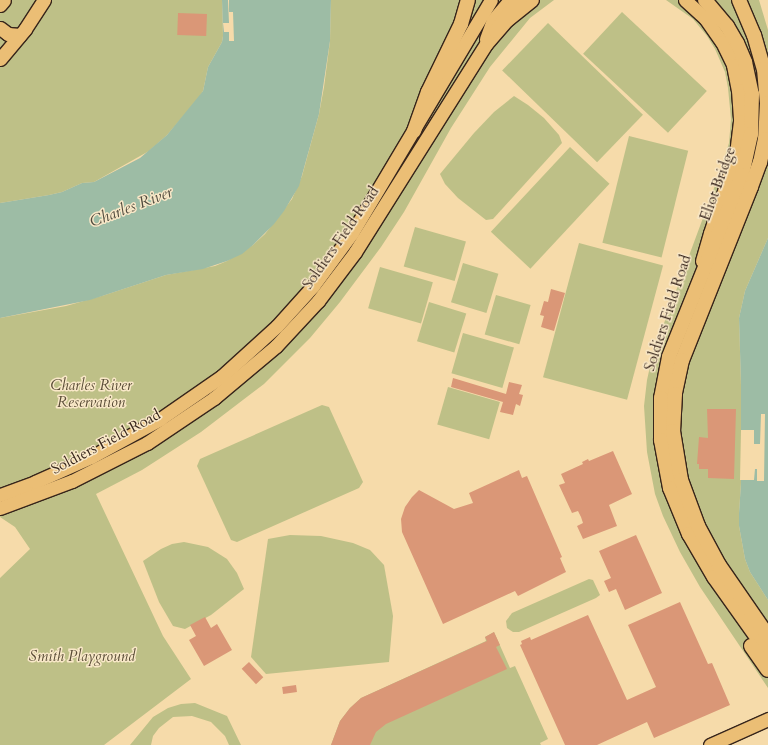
<!DOCTYPE html>
<style>
body{margin:0}
#map{position:relative;width:768px;height:745px;overflow:hidden;background:#f6dbaa;font-family:Cardo,serif}
div>[style]{position:absolute}
.green>*{inset:0;background:#bec087;transform-origin:0 0}
.water>*{inset:0;background:#9dbca5}
.pier>*{inset:0;background:#f6dbaa}
.building>*{inset:0;background:#da9777;transform-origin:0 0}
.roads{filter:drop-shadow(1px 0 #37251b) drop-shadow(-1px 0 #37251b) drop-shadow(0 1px #37251b) drop-shadow(0 -1px #37251b)}
.major>*{height:13px;margin:-6.5px;padding:0 6.5px;transform-origin:6.5px;border-radius:6.5px;background:#ebbe75}
.highway>*{height:14px;margin:-7px;padding:0 7px;transform-origin:7px;border-radius:7px;background:#ebbe75}
span{translate:-50% -50%;white-space:nowrap;text-align:center;line-height:1.15;-webkit-text-stroke:3px #f9e8c8;paint-order:stroke}
.street-label{font-size:15px;color:#37251b}
.park-label{font-size:15px;color:#594c36;font-style:italic}
.water-label{font-size:16px;color:#504b3e;font-style:italic}
</style>
<div id="map">
<div class="green">
<i style="clip-path:polygon(0 0,222px 0,223px 36px,222px 42px,208px 67px,203px 91px,198px 99px,167px 135px,149px 151px,94px 182px,82px 183px,62px 192px,49px 195px,0 203px)"></i>
<i style="clip-path:polygon(331px 0,554px 0,530px 18px,490px 67px,451px 128px,404px 212px,381px 247px,340px 302px,310px 338px,264px 384px,201px 432px,142px 470px,96px 494px,163px 636px,191px 679px,104px 745px,0 745px,0 578px,30px 549px,15px 527px,0 517px,0 318px,66px 306px,105px 295px,166px 275px,215px 266px,227px 261px,253px 245px,265px 234px,292px 199px,302px 176px,319px 114px,324px 87px,330px 41px)"></i>
<i style="clip-path:polygon(666px 0,759px 0,768px 30px,768px 238px,745px 291px,739px 318px,741px 385px,741px 483px,739px 513px,739px 526px,745px 559px,750px 572px,768px 600px,768px 688px,700px 587px,680px 552px,663px 516px,655px 494px,647px 452px,644px 406px,647px 380px,653px 353px,720px 172px,729px 143px,731px 119px,728px 88px,725px 72px,715px 49px,707px 36px,693px 19px)"></i>
<i style="left:622px;top:12px;width:116px;height:57px;rotate:43deg"></i>
<i style="left:548px;top:23px;width:132px;height:66px;rotate:44deg"></i>
<i style="clip-path:polygon(514px 96px,528px 105px,544px 118px,559px 135px,562px 143px,493px 219px,486px 220px,458px 198px,445px 184px,440px 174px,474px 133px,494px 112px)"></i>
<i style="left:629px;top:136px;width:61px;height:110px;rotate:14deg"></i>
<i style="left:570px;top:147px;width:54px;height:116px;rotate:43deg"></i>
<i style="left:415px;top:227px;width:53px;height:41px;rotate:16deg"></i>
<i style="left:579px;top:243px;width:87px;height:139px;rotate:15deg"></i>
<i style="left:463px;top:263px;width:37px;height:41px;rotate:17deg"></i>
<i style="left:380px;top:267px;width:55px;height:43px;rotate:16deg"></i>
<i style="left:496px;top:295px;width:36px;height:41px;rotate:16deg"></i>
<i style="left:429px;top:302px;width:39px;height:41px;rotate:17deg"></i>
<i style="left:463px;top:333px;width:53px;height:42px;rotate:16deg"></i>
<i style="left:448px;top:387px;width:54px;height:39px;rotate:16deg"></i>
<i style="clip-path:polygon(322px 405px,329px 407px,363px 482px,359px 488px,237px 542px,231px 540px,197px 466px,200px 459px)"></i>
<i style="clip-path:polygon(290px 535px,321px 536px,353px 543px,370px 550px,384px 565px,393px 616px,389px 662px,266px 674px,251px 657px,268px 539px)"></i>
<i style="clip-path:polygon(184px 542px,208px 547px,227px 559px,237px 573px,244px 589px,211px 615px,185px 629px,173px 626px,159px 602px,143px 561px,161px 549px,172px 544px)"></i>
<i style="clip-path:polygon(589px 579px,593px 580px,600px 595px,596px 598px,519px 632px,513px 632px,507px 628px,506px 621px,512px 613px)"></i>
<i style="clip-path:polygon(494px 632px,510px 668px,515px 666px,548px 739px,540px 743px,541px 745px,331px 745px,340px 721px,350px 708px,361px 698px,486px 641px,485px 637px)"></i>
<i style="clip-path:polygon(195px 703px,227px 716px,241px 745px,229px 745px,225px 736px,211px 722px,192px 716px,173px 717px,159px 728px,153px 736px,151px 745px,130px 745px,153px 717px,168px 708px,181px 704px)"></i>
</div>
<div class="water">
<i style="clip-path:polygon(222px 0,331px 0,330px 41px,319px 114px,299px 186px,284px 211px,274px 224px,253px 245px,242px 254px,227px 261px,203px 269px,166px 275px,90px 300px,0 318px,0 203px,49px 195px,62px 192px,82px 183px,94px 182px,140px 158px,167px 135px,203px 91px,208px 67px,222px 42px,223px 36px)"></i>
<i style="clip-path:polygon(768px 238px,768px 600px,750px 572px,745px 559px,739px 526px,739px 513px,741px 483px,741px 385px,739px 318px,745px 291px)"></i>
</div>
<div class="pier">
<i style="clip-path:polygon(228px 0,229px 0,229px 12px,233px 12px,234px 41px,229px 41px,229px 32px,224px 32px,223px 23px,229px 23px)"></i>
<i style="clip-path:polygon(761px 414px,765px 414px,764px 481px,757px 481px,757px 469px,755px 469px,754px 480px,740px 480px,741px 430px,754px 430px,754px 444px,760px 444px)"></i>
</div>
<div class="building">
<i style="left:178px;top:13px;width:29px;height:22px;rotate:2deg"></i>
<i style="clip-path:polygon(551px 289px,565px 293px,554px 331px,541px 327px,544px 316px,540px 315px,544px 301px,548px 302px)"></i>
<i style="clip-path:polygon(453px 378px,506px 394px,509px 382px,522px 385px,519px 394px,523px 395px,520px 406px,516px 404px,513px 415px,500px 412px,503px 402px,451px 387px)"></i>
<i style="clip-path:polygon(707px 409px,736px 409px,734px 479px,708px 478px,708px 469px,699px 469px,699px 464px,697px 464px,699px 437px,708px 438px)"></i>
<i style="clip-path:polygon(613px 451px,632px 494px,609px 505px,617px 526px,583px 539px,577px 526px,583px 523px,581px 517px,578px 511px,572px 513px,559px 485px,565px 483px,561px 474px,583px 464px,582px 462px,588px 459px,589px 461px)"></i>
<i style="clip-path:polygon(519px 470px,522px 478px,527px 476px,562px 557px,560px 558px,566px 572px,518px 596px,515px 591px,443px 624px,402px 532px,401px 519px,405px 507px,412px 497px,419px 490px,454px 509px,473px 503px,469px 493px)"></i>
<i style="clip-path:polygon(636px 535px,662px 593px,625px 610px,616px 589px,609px 592px,604px 581px,611px 578px,599px 551px)"></i>
<i style="clip-path:polygon(680px 602px,708px 664px,712px 663px,730px 705px,654px 738px,647px 722px,597px 745px,565px 745px,520px 645px,522px 644px,521px 641px,530px 637px,531px 640px,588px 615px,627px 700px,656px 687px,628px 625px)"></i>
<i style="clip-path:polygon(205px 617px,211px 628px,217px 624px,232px 650px,204px 666px,189px 640px,196px 636px,190px 625px)"></i>
<i style="clip-path:polygon(494px 632px,500px 645px,496px 647px,507px 669px,386px 724px,376px 732px,370px 745px,331px 745px,340px 721px,350px 708px,361px 698px,487px 641px,485px 637px)"></i>
<i style="left:249px;top:662px;width:21px;height:10px;rotate:47deg"></i>
<i style="left:296px;top:685px;width:7px;height:14px;rotate:82deg"></i>
</div>
<div class="roads">
<div class="major">
<i style="left:685px;top:0;width:27px;rotate:42deg"></i>
<i style="left:705px;top:18px;width:29px;rotate:55deg"></i>
<i style="left:722px;top:42px;width:25px;rotate:64deg"></i>
<i style="left:733px;top:65px;width:25px;rotate:79deg"></i>
<i style="left:738px;top:90px;width:31px;rotate:86deg"></i>
<i style="left:740px;top:121px;width:34px;rotate:97deg"></i>
<i style="left:736px;top:155px;width:82px;rotate:108.4deg"></i>
<i style="left:710px;top:233px;width:29px;rotate:106deg"></i>
<i style="left:0;top:5px;width:6px;rotate:-51deg"></i>
<i style="left:0;top:28px;width:10px;rotate:37deg"></i>
<i style="left:8px;top:34px;width:12px;rotate:5deg"></i>
<i style="left:486px;top:39px;width:20px;rotate:-70deg"></i>
<i style="left:493px;top:20px;width:26px;rotate:-50deg"></i>
<i style="left:0;top:59px;width:39px;rotate:-50deg"></i>
<i style="left:25px;top:29px;width:35px;rotate:-57deg"></i>
<i style="left:0;top:495px;width:37px;rotate:-20deg"></i>
<i style="left:35px;top:482px;width:61px;rotate:-24.1deg"></i>
<i style="left:91px;top:457px;width:79px;rotate:-28.8deg"></i>
<i style="left:160px;top:419px;width:75px;rotate:-34.7deg"></i>
<i style="left:222px;top:376px;width:74px;rotate:-42.3deg"></i>
<i style="left:277px;top:326px;width:54px;rotate:-48deg"></i>
<i style="left:313px;top:286px;width:66px;rotate:-53.7deg"></i>
<i style="left:352px;top:233px;width:271px;rotate:-59.2deg"></i>
<i style="left:0;top:508px;width:77px;rotate:-20.6deg"></i>
<i style="left:72px;top:481px;width:84px;rotate:-26.9deg"></i>
<i style="left:147px;top:443px;width:81px;rotate:-33.9deg"></i>
<i style="left:214px;top:398px;width:81px;rotate:-40deg"></i>
<i style="left:276px;top:346px;width:62px;rotate:-47deg"></i>
<i style="left:318px;top:301px;width:61px;rotate:-52.9deg"></i>
<i style="left:355px;top:252px;width:246px;rotate:-57.8deg"></i>
<i style="left:486px;top:44px;width:32px;rotate:-49deg"></i>
<i style="left:507px;top:20px;width:32px;rotate:-39deg"></i>
<i style="left:710px;top:745px;width:64px;rotate:-24.1deg"></i>
</div>
<div class="highway">
<i style="left:705px;top:0;width:34px;rotate:50deg"></i>
<i style="left:727px;top:26px;width:20px;rotate:60deg"></i>
<i style="left:737px;top:43px;width:21px;rotate:67deg"></i>
<i style="left:745px;top:62px;width:33px;rotate:78deg"></i>
<i style="left:752px;top:94px;width:40px;rotate:91.4deg"></i>
<i style="left:751px;top:134px;width:42px;rotate:102.4deg"></i>
<i style="left:742px;top:175px;width:196px;rotate:111.9deg"></i>
<i style="left:669px;top:357px;width:42px;rotate:101deg"></i>
<i style="left:661px;top:398px;width:42px;rotate:90deg"></i>
<i style="left:661px;top:440px;width:49px;rotate:79.4deg"></i>
<i style="left:670px;top:488px;width:50px;rotate:67.6deg"></i>
<i style="left:689px;top:534px;width:50px;rotate:59.8deg"></i>
<i style="left:714px;top:577px;width:93px;rotate:54.6deg"></i>
<i style="left:739px;top:0;width:38px;rotate:67deg"></i>
<i style="left:754px;top:35px;width:35px;rotate:74deg"></i>
<i style="left:764px;top:69px;width:34px;rotate:85deg"></i>
<i style="left:767px;top:103px;width:36px;rotate:93deg"></i>
<i style="left:765px;top:139px;width:24px;rotate:102deg"></i>
<i style="left:760px;top:162px;width:27px;rotate:110deg"></i>
<i style="left:751px;top:187px;width:186px;rotate:111.7deg"></i>
<i style="left:682px;top:360px;width:35px;rotate:102deg"></i>
<i style="left:675px;top:394px;width:37px;rotate:93deg"></i>
<i style="left:673px;top:431px;width:50px;rotate:80.7deg"></i>
<i style="left:681px;top:480px;width:49px;rotate:69.7deg"></i>
<i style="left:698px;top:526px;width:44px;rotate:61.7deg"></i>
<i style="left:719px;top:565px;width:86px;rotate:55.4deg"></i>
<i style="left:496px;top:31px;width:39px;rotate:-53deg"></i>
<i style="left:414px;top:131px;width:41px;rotate:-70.3deg"></i>
<i style="left:428px;top:92px;width:76px;rotate:-64.1deg"></i>
<i style="left:461px;top:24px;width:25px;rotate:-74deg"></i>
<i style="left:751px;top:646px;width:29px;rotate:55deg"></i>
</div>
</div>
<div class="street-label">
<span style="left:718px;top:184px;rotate:-70deg">Eliot Bridge</span>
<span style="left:341px;top:238px;rotate:-55deg">Soldiers Field Road</span>
<span style="left:668px;top:313px;rotate:-72deg">Soldiers Field Road</span>
<span style="left:106px;top:442px;rotate:-28deg">Soldiers Field Road</span>
</div>
<div class="park-label">
<span style="left:91px;top:394px">Charles River<br>Reservation</span>
<span style="left:82px;top:657px">Smith Playground</span>
</div>
<div class="water-label">
<span style="left:131px;top:207px;rotate:-21deg">Charles River</span>
</div>
</div>
